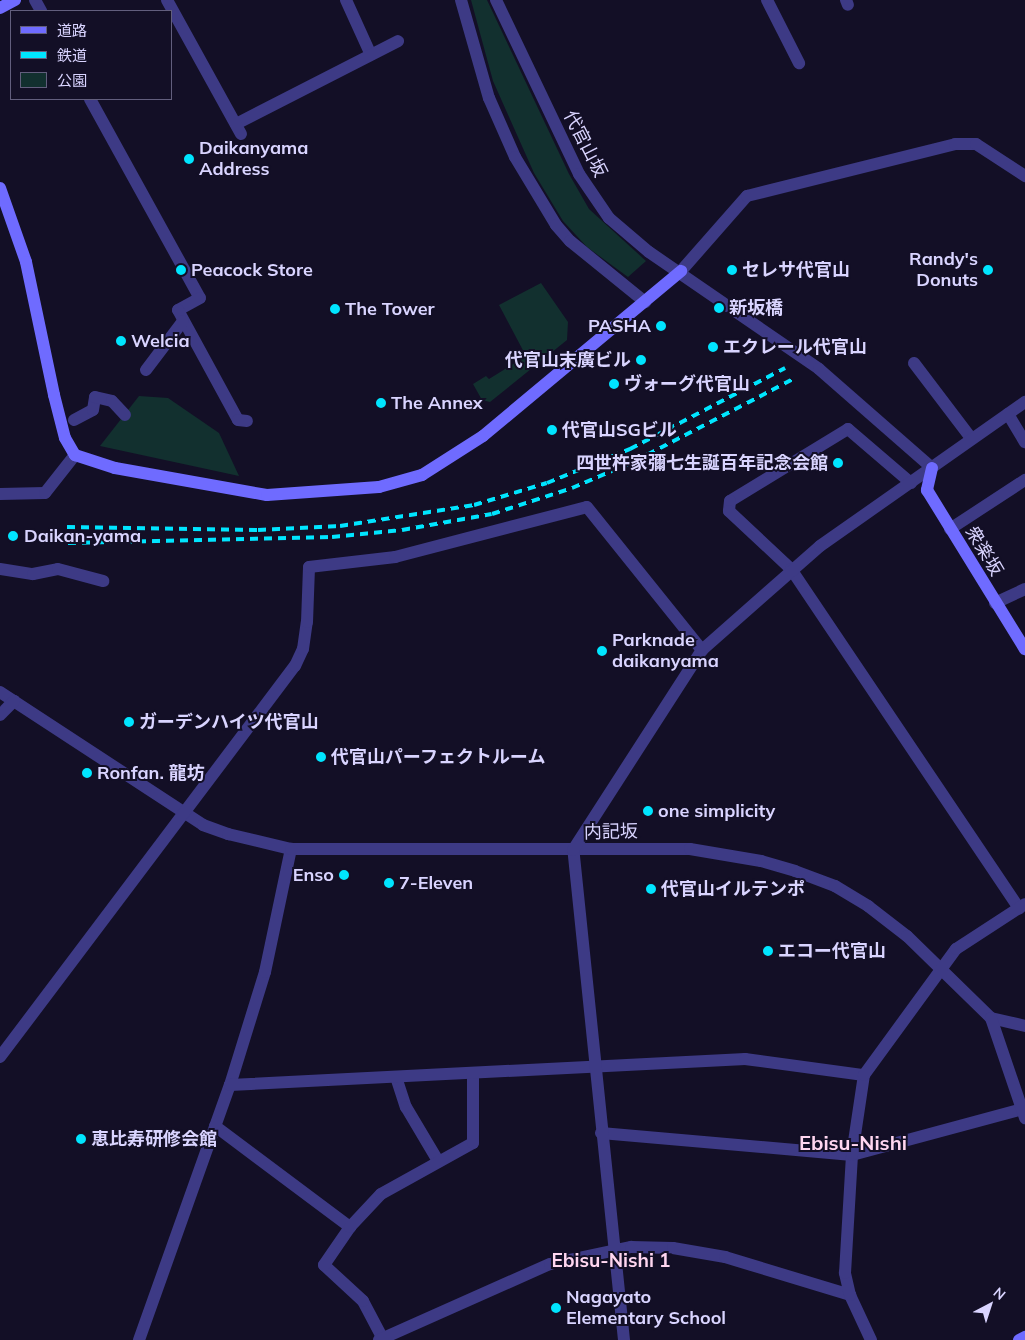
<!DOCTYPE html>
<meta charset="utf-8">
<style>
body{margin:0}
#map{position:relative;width:1025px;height:1340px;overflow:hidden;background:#130f26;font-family:Mulish,"Noto Sans JP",sans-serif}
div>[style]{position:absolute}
.green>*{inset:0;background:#12302f}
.lane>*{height:12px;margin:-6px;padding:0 6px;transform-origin:6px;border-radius:6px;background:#3d3a85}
.street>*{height:12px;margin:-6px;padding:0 6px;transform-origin:6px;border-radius:6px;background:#3d3a85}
.secondary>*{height:12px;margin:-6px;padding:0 6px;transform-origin:6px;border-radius:6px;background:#6f6bff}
.rail>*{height:4px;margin-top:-2px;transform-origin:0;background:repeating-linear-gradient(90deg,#00e5ff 0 8px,transparent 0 14px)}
.dots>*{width:14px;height:14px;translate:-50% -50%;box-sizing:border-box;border:2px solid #130f26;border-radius:50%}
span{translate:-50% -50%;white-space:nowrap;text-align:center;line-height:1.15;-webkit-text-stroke:4px #130f26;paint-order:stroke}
.street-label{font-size:18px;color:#d9d4ff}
.poi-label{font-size:18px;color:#d9d4ff;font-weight:700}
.left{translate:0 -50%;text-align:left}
.right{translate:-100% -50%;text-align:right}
.neighbourhood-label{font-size:19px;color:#ffd6f0;font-weight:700}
.quarter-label{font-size:20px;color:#ffd6f0;font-weight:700}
.legend{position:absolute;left:10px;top:10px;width:162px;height:90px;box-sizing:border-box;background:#130f26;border:1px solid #625e7d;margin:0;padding:6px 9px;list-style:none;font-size:15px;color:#d9d4ff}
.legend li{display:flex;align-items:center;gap:10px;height:25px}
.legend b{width:25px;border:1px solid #625e7d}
.north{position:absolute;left:965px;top:1280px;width:50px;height:50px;-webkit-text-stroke:4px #130f26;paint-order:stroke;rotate:40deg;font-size:14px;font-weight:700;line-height:20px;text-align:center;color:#d9d4ff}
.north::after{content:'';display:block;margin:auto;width:18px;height:22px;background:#d9d4ff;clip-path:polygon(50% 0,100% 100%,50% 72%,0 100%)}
</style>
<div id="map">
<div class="green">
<i style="clip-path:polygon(471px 0,487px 0,569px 174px,589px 209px,646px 261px,628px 277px,587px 247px,563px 221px,534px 173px,493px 81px)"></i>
<i style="clip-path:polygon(541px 283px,568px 322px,567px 340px,490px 402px,482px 400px,473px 384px,486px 376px,489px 379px,526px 356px,499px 305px)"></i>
<i style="clip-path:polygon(139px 396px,168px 398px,219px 433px,239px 476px,100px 446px)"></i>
</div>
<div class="lane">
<i style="left:346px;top:0;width:60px;rotate:65.6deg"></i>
<i style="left:767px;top:0;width:71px;rotate:63.1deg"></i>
<i style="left:846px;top:0;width:5px;rotate:68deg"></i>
<i style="left:236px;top:124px;width:182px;rotate:-27.1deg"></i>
<i style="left:914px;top:363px;width:94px;rotate:52.8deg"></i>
<i style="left:1008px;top:414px;width:33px;rotate:59deg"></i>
<i style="left:950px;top:529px;width:90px;rotate:-33.2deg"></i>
<i style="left:0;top:569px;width:33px;rotate:9deg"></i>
<i style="left:33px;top:574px;width:25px;rotate:-11deg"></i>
<i style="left:58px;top:569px;width:47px;rotate:14.9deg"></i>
<i style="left:995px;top:603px;width:33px;rotate:-25deg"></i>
<i style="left:396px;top:1077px;width:32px;rotate:72deg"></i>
<i style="left:406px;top:1107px;width:63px;rotate:59.3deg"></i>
<i style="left:230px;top:1085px;width:118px;rotate:-72.8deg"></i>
<i style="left:265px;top:972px;width:126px;rotate:-78.1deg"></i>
<i style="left:215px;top:1126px;width:169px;rotate:36.8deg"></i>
<i style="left:852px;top:1155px;width:176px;rotate:-15.1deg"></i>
<i style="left:383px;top:1339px;width:43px;rotate:-117.8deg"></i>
<i style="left:363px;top:1301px;width:53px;rotate:-137.3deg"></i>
<i style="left:324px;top:1265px;width:46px;rotate:-55.6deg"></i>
<i style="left:350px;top:1227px;width:45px;rotate:-46.8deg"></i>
<i style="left:381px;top:1194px;width:105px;rotate:-29deg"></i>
<i style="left:473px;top:1143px;width:69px;rotate:-90deg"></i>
</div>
<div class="street">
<i style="left:35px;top:0;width:13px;rotate:61deg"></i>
<i style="left:167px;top:0;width:153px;rotate:61.1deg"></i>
<i style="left:461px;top:0;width:102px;rotate:74.1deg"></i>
<i style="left:489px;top:98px;width:64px;rotate:66.2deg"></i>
<i style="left:515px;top:157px;width:79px;rotate:58.9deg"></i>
<i style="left:556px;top:225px;width:21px;rotate:49deg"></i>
<i style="left:570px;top:241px;width:97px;rotate:39.1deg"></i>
<i style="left:496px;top:0;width:193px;rotate:64.5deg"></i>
<i style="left:579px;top:174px;width:53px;rotate:55.7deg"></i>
<i style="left:609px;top:218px;width:52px;rotate:40.4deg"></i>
<i style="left:649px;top:252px;width:206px;rotate:34.5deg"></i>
<i style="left:819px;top:369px;width:150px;rotate:41.2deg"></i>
<i style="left:90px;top:99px;width:227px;rotate:61.1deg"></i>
<i style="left:200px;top:298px;width:25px;rotate:151deg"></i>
<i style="left:178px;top:310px;width:125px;rotate:61.4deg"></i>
<i style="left:238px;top:420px;width:9px;rotate:6deg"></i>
<i style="left:681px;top:271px;width:100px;rotate:-48.7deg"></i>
<i style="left:747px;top:196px;width:214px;rotate:-14deg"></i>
<i style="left:955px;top:144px;width:21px"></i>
<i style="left:976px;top:144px;width:59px;rotate:33.1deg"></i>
<i style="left:146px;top:370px;width:61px;rotate:-52.9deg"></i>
<i style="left:74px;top:420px;width:21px;rotate:-28deg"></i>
<i style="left:93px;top:410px;width:13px;rotate:-81deg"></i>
<i style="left:95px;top:397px;width:17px;rotate:13deg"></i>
<i style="left:112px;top:401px;width:19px;rotate:47deg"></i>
<i style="left:911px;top:483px;width:83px;rotate:-139.4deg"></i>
<i style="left:848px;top:429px;width:138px;rotate:148.6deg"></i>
<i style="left:730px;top:501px;width:10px;rotate:96deg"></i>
<i style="left:729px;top:511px;width:85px;rotate:43.1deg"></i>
<i style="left:791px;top:569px;width:409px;rotate:56.1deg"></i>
<i style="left:0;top:494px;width:45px;rotate:-1.3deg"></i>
<i style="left:45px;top:493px;width:48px;rotate:-51.7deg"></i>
<i style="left:0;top:692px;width:243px;rotate:33.2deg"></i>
<i style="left:203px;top:825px;width:27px;rotate:20deg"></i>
<i style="left:228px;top:834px;width:65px;rotate:13.4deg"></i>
<i style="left:291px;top:849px;width:399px"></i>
<i style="left:690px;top:849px;width:72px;rotate:9.6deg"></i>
<i style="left:761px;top:861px;width:35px;rotate:16deg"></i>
<i style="left:795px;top:871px;width:43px;rotate:20.6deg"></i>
<i style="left:835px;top:886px;width:39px;rotate:31deg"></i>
<i style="left:868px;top:906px;width:49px;rotate:37.6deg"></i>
<i style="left:907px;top:936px;width:117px;rotate:44.3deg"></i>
<i style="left:991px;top:1018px;width:35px;rotate:13deg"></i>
<i style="left:0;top:715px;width:20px;rotate:-45deg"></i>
<i style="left:991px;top:1018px;width:106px;rotate:71.2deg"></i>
<i style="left:0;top:1057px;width:490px;rotate:-53deg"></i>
<i style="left:295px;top:666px;width:19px;rotate:-65deg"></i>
<i style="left:303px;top:649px;width:27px;rotate:-82deg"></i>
<i style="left:307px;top:622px;width:55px;rotate:-87.9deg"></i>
<i style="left:309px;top:567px;width:87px;rotate:-6.6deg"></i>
<i style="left:395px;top:557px;width:198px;rotate:-14.6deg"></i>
<i style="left:587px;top:507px;width:184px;rotate:51.2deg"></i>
<i style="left:601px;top:1133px;width:252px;rotate:5deg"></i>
<i style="left:139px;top:1340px;width:271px;rotate:-70.4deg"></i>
<i style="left:230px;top:1085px;width:516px;rotate:-2.89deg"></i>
<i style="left:745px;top:1059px;width:120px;rotate:7.7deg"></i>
<i style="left:379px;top:1340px;width:187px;rotate:-24deg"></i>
<i style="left:550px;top:1264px;width:83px;rotate:-11.9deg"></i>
<i style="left:631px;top:1247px;width:42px;rotate:1.4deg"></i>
<i style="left:673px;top:1248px;width:53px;rotate:9.8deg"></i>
<i style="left:725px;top:1257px;width:131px;rotate:16.9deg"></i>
<i style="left:624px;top:1340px;width:493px;rotate:-95.9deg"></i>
<i style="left:573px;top:850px;width:238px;rotate:-57.2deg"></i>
<i style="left:702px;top:650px;width:157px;rotate:-41.4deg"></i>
<i style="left:820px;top:546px;width:251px;rotate:-35.1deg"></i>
<i style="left:871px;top:1340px;width:50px;rotate:-115deg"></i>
<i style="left:850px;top:1295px;width:23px;rotate:-103deg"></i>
<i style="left:845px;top:1273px;width:118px;rotate:-86.6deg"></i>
<i style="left:852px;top:1155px;width:81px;rotate:-81.5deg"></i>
<i style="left:864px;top:1075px;width:156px;rotate:-53.9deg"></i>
<i style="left:956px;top:949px;width:82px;rotate:-33.1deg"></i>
</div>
<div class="secondary">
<i style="left:0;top:8px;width:17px;rotate:-28deg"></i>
<i style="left:0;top:188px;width:78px;rotate:70.6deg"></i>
<i style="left:26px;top:262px;width:136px;rotate:78.1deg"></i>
<i style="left:54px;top:395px;width:44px;rotate:75.7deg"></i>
<i style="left:65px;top:438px;width:20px;rotate:60deg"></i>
<i style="left:75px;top:455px;width:42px;rotate:18deg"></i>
<i style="left:115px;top:468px;width:154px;rotate:10.1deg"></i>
<i style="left:267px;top:495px;width:112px;rotate:-4.1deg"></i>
<i style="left:379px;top:487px;width:45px;rotate:-15.6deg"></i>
<i style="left:422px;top:475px;width:72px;rotate:-32.6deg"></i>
<i style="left:483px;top:436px;width:258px;rotate:-39.8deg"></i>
<i style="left:932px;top:468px;width:23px;rotate:103deg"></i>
<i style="left:927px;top:490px;width:187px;rotate:58.4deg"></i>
<i style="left:1019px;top:1340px;width:7px;rotate:-27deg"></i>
</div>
<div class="rail">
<i style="left:67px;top:527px;width:191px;rotate:0.9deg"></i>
<i style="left:258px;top:530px;width:82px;rotate:-2.8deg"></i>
<i style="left:340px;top:526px;width:136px;rotate:-8.9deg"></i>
<i style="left:474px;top:505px;width:76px;rotate:-16.8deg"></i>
<i style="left:547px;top:483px;width:90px;rotate:-22.3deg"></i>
<i style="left:630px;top:449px;width:175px;rotate:-27.6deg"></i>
<i style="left:68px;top:543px;width:264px;rotate:-1.3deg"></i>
<i style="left:332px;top:537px;width:70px;rotate:-5.7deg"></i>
<i style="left:402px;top:530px;width:91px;rotate:-10.1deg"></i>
<i style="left:492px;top:514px;width:84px;rotate:-18deg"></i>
<i style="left:572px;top:488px;width:69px;rotate:-23.2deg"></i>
<i style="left:635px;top:461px;width:178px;rotate:-27.4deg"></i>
</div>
<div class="dots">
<i style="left:189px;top:159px;background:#00e5ff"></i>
<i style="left:181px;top:270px;background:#00e5ff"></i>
<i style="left:732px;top:270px;background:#00e5ff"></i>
<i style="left:988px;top:270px;background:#00e5ff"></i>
<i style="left:719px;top:308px;background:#00e5ff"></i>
<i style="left:335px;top:309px;background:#00e5ff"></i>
<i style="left:661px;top:326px;background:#00e5ff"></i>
<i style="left:121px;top:341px;background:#00e5ff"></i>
<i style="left:713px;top:347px;background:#00e5ff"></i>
<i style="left:641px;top:360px;background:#00e5ff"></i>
<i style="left:614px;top:384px;background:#00e5ff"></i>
<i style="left:381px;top:403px;background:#00e5ff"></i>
<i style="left:552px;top:430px;background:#00e5ff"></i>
<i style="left:838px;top:463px;background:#00e5ff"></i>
<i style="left:13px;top:536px;background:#00e5ff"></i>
<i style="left:602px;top:651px;background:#00e5ff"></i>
<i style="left:129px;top:722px;background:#00e5ff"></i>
<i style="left:321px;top:757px;background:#00e5ff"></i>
<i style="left:87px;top:773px;background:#00e5ff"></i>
<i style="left:648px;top:811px;background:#00e5ff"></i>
<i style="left:344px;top:875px;background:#00e5ff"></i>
<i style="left:389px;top:883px;background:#00e5ff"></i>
<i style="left:651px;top:889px;background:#00e5ff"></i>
<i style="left:768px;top:951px;background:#00e5ff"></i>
<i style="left:81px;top:1139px;background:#00e5ff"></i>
<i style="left:556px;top:1308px;background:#00e5ff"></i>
</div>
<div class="street-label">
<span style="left:585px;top:144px;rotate:63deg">代官山坂</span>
<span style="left:984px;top:551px;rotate:59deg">衆楽坂</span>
<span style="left:611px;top:832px;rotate:-1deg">内記坂</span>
</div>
<div class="poi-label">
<span class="left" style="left:199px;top:159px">Daikanyama<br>Address</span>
<span class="right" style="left:978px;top:270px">Randy's<br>Donuts</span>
<span class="left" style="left:191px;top:270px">Peacock Store</span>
<span class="left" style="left:742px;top:270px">セレサ代官山</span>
<span class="left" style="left:729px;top:308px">新坂橋</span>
<span class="left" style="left:345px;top:309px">The Tower</span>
<span class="right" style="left:651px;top:326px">PASHA</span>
<span class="left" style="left:131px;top:341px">Welcia</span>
<span class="left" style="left:723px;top:347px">エクレール代官山</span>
<span class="right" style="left:631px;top:360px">代官山末廣ビル</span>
<span class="left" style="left:624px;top:384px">ヴォーグ代官山</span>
<span class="left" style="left:391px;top:403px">The Annex</span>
<span class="left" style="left:562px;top:430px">代官山SGビル</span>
<span class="right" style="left:828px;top:463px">四世杵家彌七生誕百年記念会館</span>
<span class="left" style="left:24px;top:536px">Daikan-yama</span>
<span class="left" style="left:612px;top:651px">Parknade<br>daikanyama</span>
<span class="left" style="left:139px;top:722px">ガーデンハイツ代官山</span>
<span class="left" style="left:331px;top:757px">代官山パーフェクトルーム</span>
<span class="left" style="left:97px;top:773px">Ronfan. 龍坊</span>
<span class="left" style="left:658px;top:811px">one simplicity</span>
<span class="right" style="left:334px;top:875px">Enso</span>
<span class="left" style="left:399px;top:883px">7-Eleven</span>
<span class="left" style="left:661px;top:889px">代官山イルテンポ</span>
<span class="left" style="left:778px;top:951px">エコー代官山</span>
<span class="left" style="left:91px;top:1139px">恵比寿研修会館</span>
<span class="left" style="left:566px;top:1308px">Nagayato<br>Elementary School</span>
</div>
<div class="neighbourhood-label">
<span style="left:611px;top:1261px">Ebisu-Nishi 1</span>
</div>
<div class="quarter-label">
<span style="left:853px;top:1142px">Ebisu-Nishi</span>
</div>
<ul class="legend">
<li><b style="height:6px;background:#6f6bff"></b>道路</li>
<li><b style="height:6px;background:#00e5ff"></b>鉄道</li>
<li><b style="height:14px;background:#12302f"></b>公園</li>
</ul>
<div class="north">N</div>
</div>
